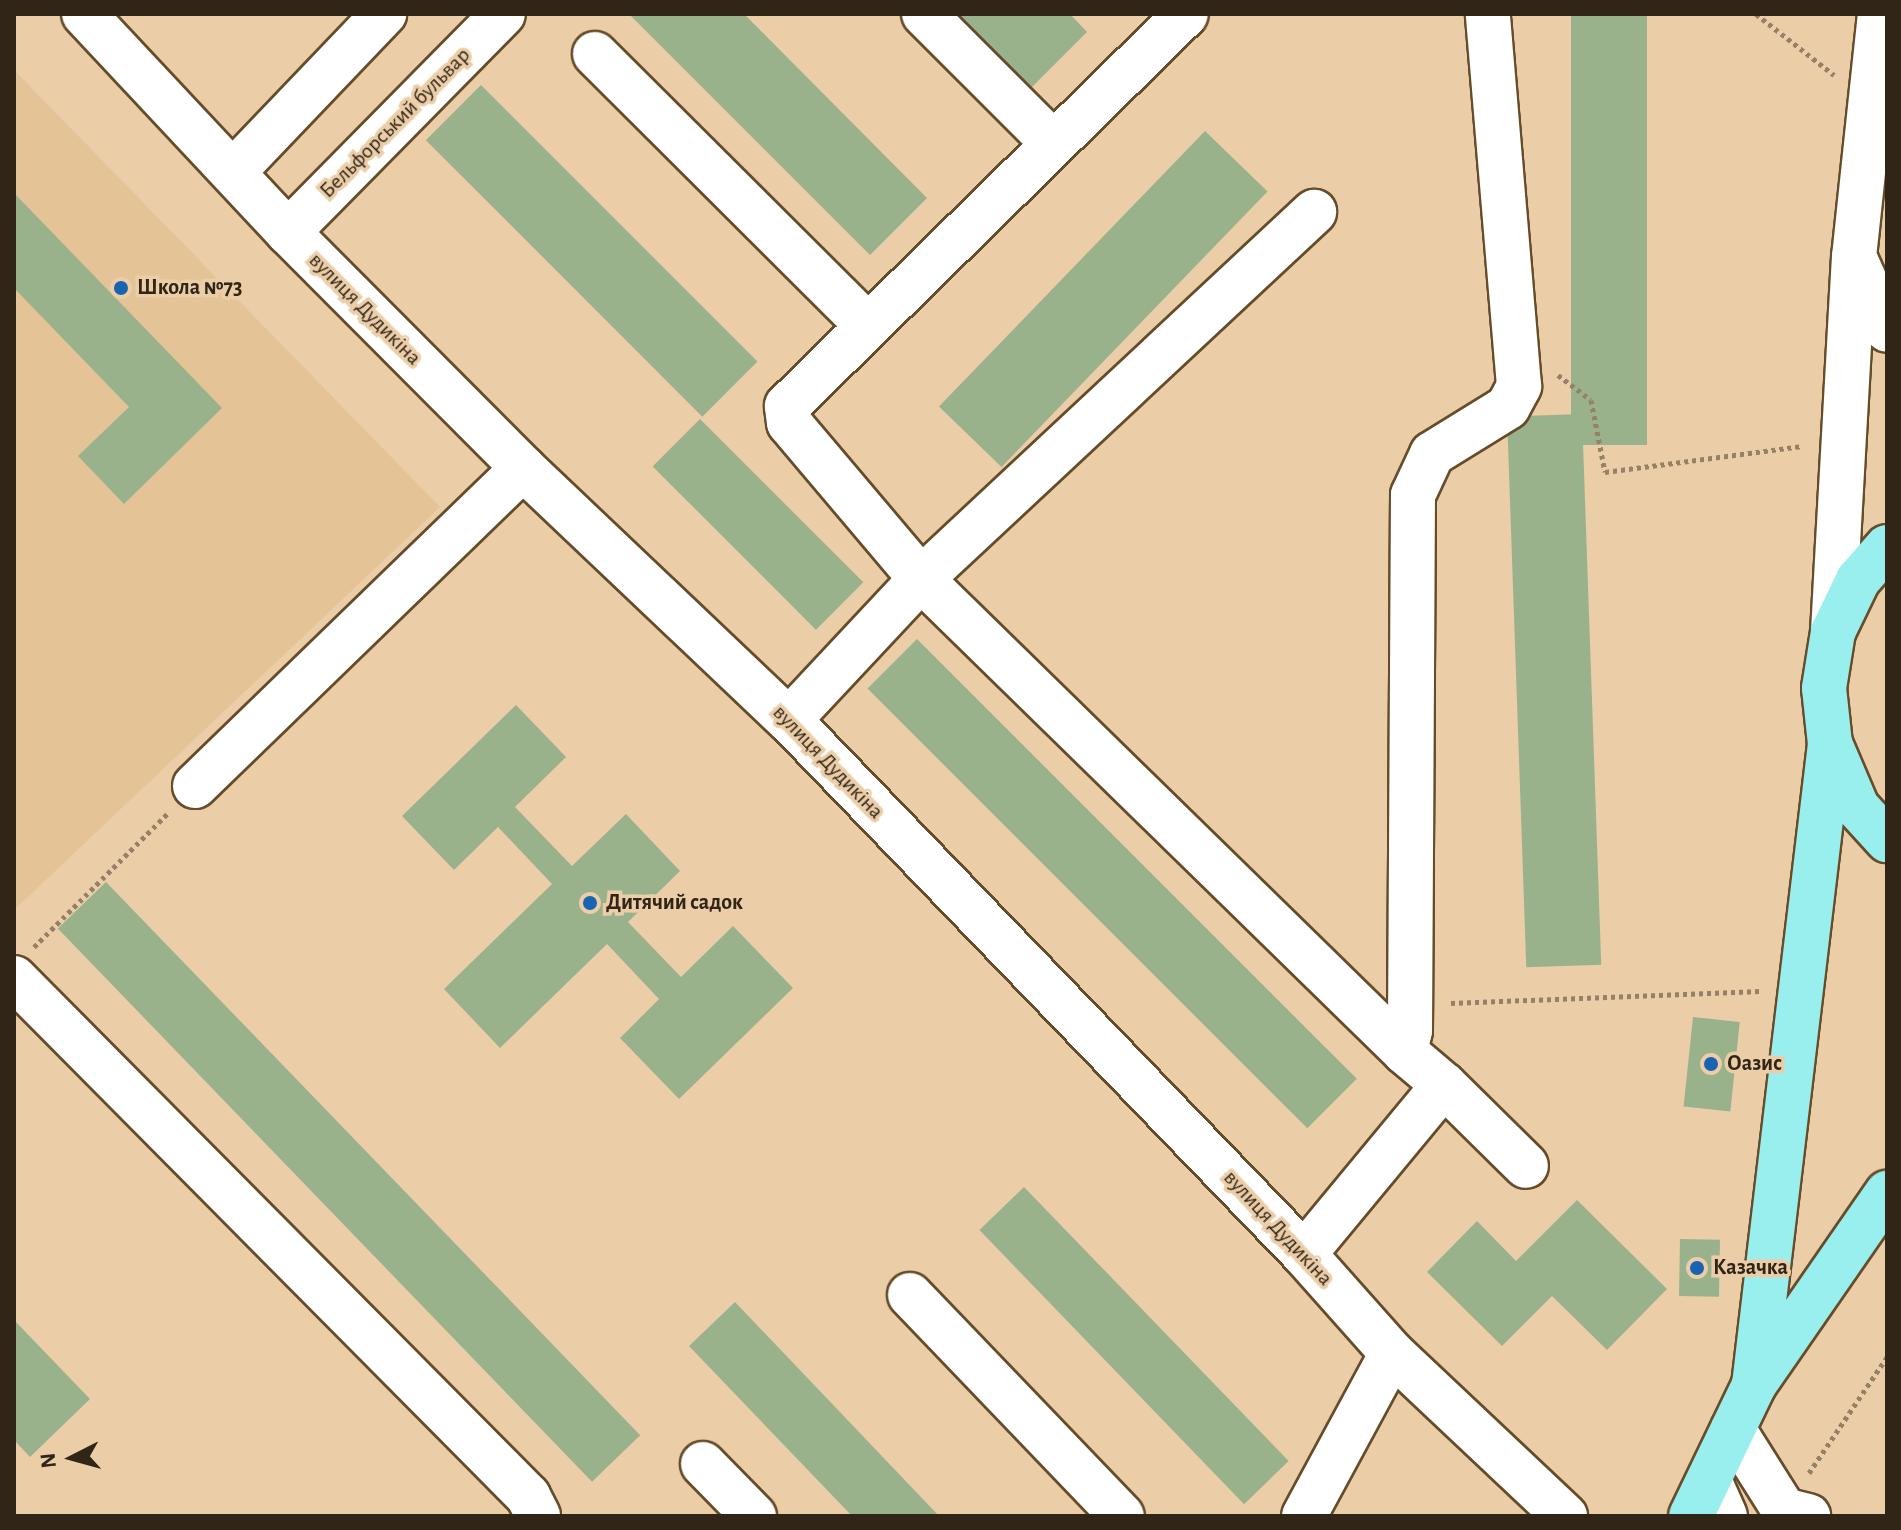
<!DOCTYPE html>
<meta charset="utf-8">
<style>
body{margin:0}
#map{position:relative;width:1901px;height:1530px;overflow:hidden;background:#ebcda8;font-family:"Alegreya Sans",sans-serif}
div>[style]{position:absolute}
.built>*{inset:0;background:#e4c397}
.building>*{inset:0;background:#9ab28c;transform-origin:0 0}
.path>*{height:5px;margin-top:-2.5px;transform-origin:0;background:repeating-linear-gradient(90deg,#968166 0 4px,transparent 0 8px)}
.roads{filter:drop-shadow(2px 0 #654c2a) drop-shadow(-2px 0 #654c2a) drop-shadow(0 2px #654c2a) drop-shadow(0 -2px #654c2a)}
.minor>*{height:44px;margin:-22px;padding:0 22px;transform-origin:22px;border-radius:22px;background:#fff}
.major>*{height:44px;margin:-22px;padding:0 22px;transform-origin:22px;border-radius:22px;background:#99efee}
.dots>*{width:22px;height:22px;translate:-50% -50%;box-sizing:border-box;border:4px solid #ebcda8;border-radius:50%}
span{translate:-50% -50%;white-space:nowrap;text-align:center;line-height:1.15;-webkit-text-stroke:7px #ebcda8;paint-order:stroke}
.street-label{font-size:22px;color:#302516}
.poi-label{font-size:22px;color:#302516;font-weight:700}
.left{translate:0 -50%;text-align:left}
.frame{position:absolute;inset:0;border:16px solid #302516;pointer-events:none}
.north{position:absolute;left:32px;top:1418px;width:80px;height:80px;-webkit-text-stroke:6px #ebcda8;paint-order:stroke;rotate:264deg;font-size:22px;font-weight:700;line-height:32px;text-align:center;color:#302516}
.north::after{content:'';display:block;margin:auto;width:28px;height:36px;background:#302516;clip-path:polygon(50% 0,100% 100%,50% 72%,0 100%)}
</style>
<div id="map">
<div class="built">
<i style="clip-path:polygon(14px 70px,440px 507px,14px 910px)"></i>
</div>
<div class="building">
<i style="clip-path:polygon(629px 14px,744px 14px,927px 198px,870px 255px)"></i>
<i style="clip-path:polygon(956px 14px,1070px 14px,1087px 32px,1030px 89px)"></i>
<i style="left:1571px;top:14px;width:76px;height:431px"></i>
<i style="left:481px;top:85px;width:391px;height:78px;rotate:45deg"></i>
<i style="left:1205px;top:131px;width:87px;height:383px;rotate:44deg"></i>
<i style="clip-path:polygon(14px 193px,222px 408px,124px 504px,78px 456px,129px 407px,14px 288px)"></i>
<i style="left:1582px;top:414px;width:551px;height:75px;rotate:88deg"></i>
<i style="left:700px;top:419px;width:231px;height:67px;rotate:45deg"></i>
<i style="left:917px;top:639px;width:622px;height:70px;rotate:45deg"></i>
<i style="clip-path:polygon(516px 705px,566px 757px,515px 807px,572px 866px,626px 814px,680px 871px,628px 922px,681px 977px,733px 926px,793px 988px,679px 1099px,620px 1038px,659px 999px,607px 944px,500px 1048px,444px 989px,552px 884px,498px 827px,454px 870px,402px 816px)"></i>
<i style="left:106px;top:882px;width:769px;height:67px;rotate:46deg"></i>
<i style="left:1693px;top:1017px;width:47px;height:90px;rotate:6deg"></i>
<i style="left:1024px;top:1187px;width:381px;height:62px;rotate:46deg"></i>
<i style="clip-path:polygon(1577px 1200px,1667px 1289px,1607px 1350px,1552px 1296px,1502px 1346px,1427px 1272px,1477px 1221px,1516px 1261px)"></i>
<i style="left:1680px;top:1239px;width:40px;height:57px;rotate:1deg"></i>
<i style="clip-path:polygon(735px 1302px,939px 1516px,852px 1516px,689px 1346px)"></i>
<i style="clip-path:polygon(14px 1320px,90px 1399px,30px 1457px,14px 1440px)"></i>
</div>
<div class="path">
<i style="left:1756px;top:14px;width:99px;rotate:38deg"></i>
<i style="left:1558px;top:375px;width:41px;rotate:37.1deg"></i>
<i style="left:1591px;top:400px;width:73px;rotate:79deg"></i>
<i style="left:1605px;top:472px;width:199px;rotate:-7.5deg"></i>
<i style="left:34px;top:947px;width:191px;rotate:-45deg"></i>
<i style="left:1451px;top:1003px;width:310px;rotate:-2.2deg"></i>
<i style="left:1809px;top:1473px;width:140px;rotate:-56.1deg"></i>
</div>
<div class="roads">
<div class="minor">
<i style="left:84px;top:14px;width:299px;rotate:46.9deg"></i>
<i style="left:288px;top:232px;width:333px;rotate:45.1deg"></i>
<i style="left:523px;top:468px;width:366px;rotate:43.5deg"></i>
<i style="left:789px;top:720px;width:742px;rotate:46.04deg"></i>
<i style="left:1304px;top:1254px;width:132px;rotate:48.4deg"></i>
<i style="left:1392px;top:1353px;width:238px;rotate:43.3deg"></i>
<i style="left:924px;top:14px;width:182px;rotate:45deg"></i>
<i style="left:595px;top:54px;width:383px;rotate:44.9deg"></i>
<i style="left:233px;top:172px;width:219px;rotate:-46.3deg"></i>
<i style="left:288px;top:232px;width:306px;rotate:-45.4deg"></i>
<i style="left:1857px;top:263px;width:73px;rotate:65.9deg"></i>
<i style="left:1833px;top:632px;width:376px;rotate:-86.8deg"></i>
<i style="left:1854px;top:257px;width:244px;rotate:-83.9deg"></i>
<i style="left:789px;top:720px;width:193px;rotate:-46.9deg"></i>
<i style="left:921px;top:579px;width:204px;rotate:-130.2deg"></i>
<i style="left:789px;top:423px;width:17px;rotate:-97deg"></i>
<i style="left:787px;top:406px;width:559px;rotate:-44.49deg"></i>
<i style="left:195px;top:786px;width:457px;rotate:-44.1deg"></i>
<i style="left:14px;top:978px;width:730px;rotate:45.22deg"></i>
<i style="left:528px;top:1496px;width:22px;rotate:63deg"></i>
<i style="left:1405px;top:1052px;width:22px;rotate:-77deg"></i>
<i style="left:1410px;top:1031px;width:536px;rotate:-89.68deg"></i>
<i style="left:1413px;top:495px;width:45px;rotate:-65.1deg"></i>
<i style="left:1432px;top:454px;width:89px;rotate:-31.7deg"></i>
<i style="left:1508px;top:407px;width:24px;rotate:-62deg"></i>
<i style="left:1519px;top:386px;width:373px;rotate:-94.8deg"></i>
<i style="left:1444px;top:1085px;width:115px;rotate:44.6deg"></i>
<i style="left:1304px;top:1254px;width:219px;rotate:-50.4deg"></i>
<i style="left:1444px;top:1085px;width:51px;rotate:-139.8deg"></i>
<i style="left:1405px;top:1052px;width:677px;rotate:-135.66deg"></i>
<i style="left:921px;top:579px;width:538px;rotate:-43.04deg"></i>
<i style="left:910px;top:1295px;width:306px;rotate:46.2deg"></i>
<i style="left:1733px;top:1429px;width:96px;rotate:57.8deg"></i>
<i style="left:1784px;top:1510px;width:25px;rotate:14deg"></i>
<i style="left:703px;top:1464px;width:73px;rotate:45.6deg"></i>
<i style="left:1709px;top:1480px;width:39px;rotate:66deg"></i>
<i style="left:1304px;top:1516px;width:185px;rotate:-61.6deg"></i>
</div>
<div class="major">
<i style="left:1831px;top:746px;width:66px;rotate:66.9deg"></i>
<i style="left:1857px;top:807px;width:45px;rotate:47.7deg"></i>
<i style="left:1754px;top:1385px;width:645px;rotate:-83.24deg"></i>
<i style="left:1830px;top:744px;width:56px;rotate:-96.1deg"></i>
<i style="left:1824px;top:688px;width:57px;rotate:-80.9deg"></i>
<i style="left:1833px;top:632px;width:58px;rotate:-64.3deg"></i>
<i style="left:1858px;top:580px;width:44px;rotate:-48.7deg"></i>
<i style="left:1691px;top:1516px;width:145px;rotate:-64.3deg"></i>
<i style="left:1754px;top:1385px;width:234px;rotate:-55.3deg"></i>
</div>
</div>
<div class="dots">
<i style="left:121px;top:288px;background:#1863b2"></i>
<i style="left:590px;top:903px;background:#1863b2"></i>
<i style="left:1711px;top:1064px;background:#1863b2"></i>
<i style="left:1697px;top:1268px;background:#1863b2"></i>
</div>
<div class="street-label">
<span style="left:395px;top:123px;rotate:-45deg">Бельфорський бульвар</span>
<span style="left:365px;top:309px;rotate:45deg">вулиця Дудикіна</span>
<span style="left:828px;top:762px;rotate:46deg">вулиця Дудикіна</span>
<span style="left:1278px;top:1228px;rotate:47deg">вулиця Дудикіна</span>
</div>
<div class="poi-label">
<span class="left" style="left:137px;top:288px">Школа №73</span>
<span class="left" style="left:606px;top:903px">Дитячий садок</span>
<span class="left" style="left:1727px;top:1064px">Оазис</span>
<span class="left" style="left:1713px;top:1268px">Казачка</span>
</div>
<div class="frame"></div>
<div class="north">N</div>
</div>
